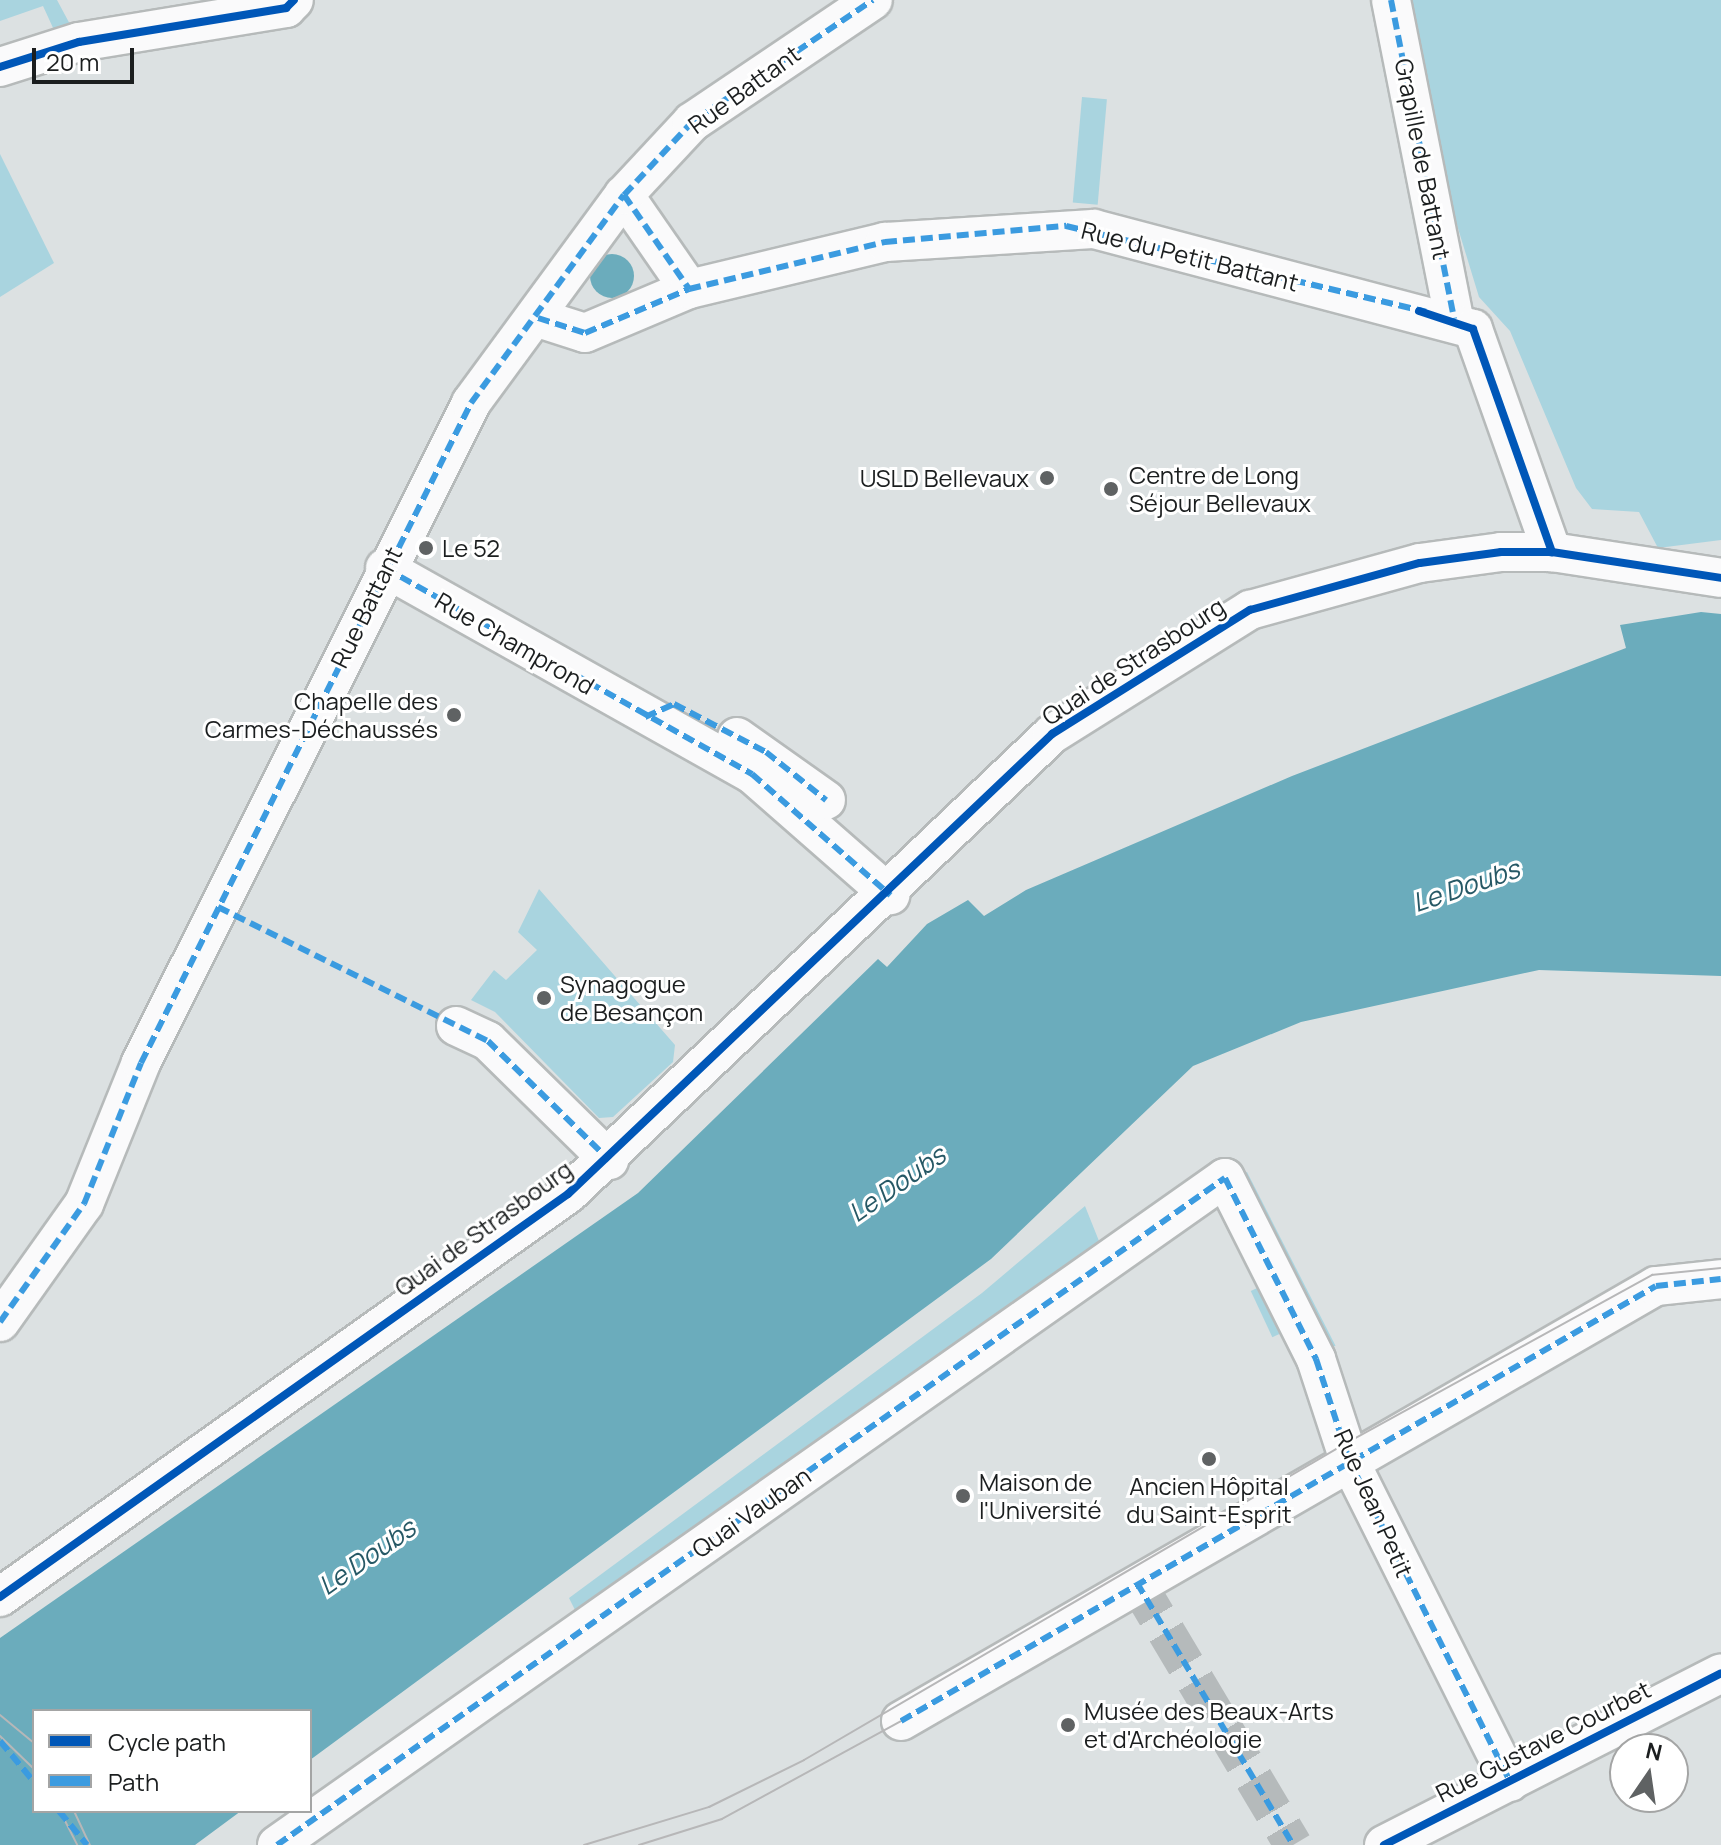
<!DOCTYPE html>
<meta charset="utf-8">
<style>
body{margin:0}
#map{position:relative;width:1721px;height:1845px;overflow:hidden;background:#dce1e2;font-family:Manrope,sans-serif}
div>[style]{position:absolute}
.green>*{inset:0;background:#a9d4df;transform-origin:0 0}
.water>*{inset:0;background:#6bacbc}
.round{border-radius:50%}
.street-tunnel>*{height:38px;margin-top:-19px;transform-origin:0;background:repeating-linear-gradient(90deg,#b5babb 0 38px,transparent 0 57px)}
.roads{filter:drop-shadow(2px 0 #b6baba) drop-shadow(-2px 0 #b6baba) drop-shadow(0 2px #b6baba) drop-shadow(0 -2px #b6baba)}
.street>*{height:38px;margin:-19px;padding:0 19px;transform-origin:19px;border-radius:19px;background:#fafafb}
.tram>*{height:2px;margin:-1px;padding:0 1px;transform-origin:1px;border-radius:1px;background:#b7b7b8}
.quiet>*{height:6px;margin-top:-3px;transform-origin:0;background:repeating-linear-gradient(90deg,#3b9be0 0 12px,transparent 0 18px)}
.cycleway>*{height:8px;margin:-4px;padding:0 4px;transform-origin:4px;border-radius:4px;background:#0057b8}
.dots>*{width:22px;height:22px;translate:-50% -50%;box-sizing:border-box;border:4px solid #fff;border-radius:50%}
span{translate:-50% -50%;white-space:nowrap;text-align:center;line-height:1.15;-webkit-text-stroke:6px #fff;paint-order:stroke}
.street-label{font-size:24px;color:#1b1e1f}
.poi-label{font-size:24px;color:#1b1e1f}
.left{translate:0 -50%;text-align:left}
.right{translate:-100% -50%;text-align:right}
.water-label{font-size:26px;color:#265865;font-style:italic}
.legend{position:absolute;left:32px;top:1709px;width:280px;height:104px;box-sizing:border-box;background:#fff;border:2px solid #a4a5a5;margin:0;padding:10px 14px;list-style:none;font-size:24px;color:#1b1e1f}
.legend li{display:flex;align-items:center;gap:16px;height:40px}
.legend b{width:40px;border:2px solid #a4a5a5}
.north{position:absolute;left:1609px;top:1733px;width:80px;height:80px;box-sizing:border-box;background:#fff;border:2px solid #a4a5a5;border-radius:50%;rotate:13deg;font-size:22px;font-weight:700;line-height:32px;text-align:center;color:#1b1e1f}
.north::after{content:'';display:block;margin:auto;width:28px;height:36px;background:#5f6263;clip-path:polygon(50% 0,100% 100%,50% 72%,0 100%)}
.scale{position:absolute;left:32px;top:48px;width:102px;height:36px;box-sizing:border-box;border:4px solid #1b1e1f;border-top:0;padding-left:10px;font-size:24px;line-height:28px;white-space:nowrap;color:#1b1e1f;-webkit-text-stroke:6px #fff;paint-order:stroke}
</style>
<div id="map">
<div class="green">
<i style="clip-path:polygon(0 0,57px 0,72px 28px,54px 30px,43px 6px,0 21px)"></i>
<i style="clip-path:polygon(1403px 0,1721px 0,1721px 540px,1658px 548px,1639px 512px,1592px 509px,1576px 488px,1510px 331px,1479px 297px,1439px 166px)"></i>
<i style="left:1082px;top:97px;width:25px;height:106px;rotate:5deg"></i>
<i style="clip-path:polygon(0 154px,54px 263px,0 297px)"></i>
<i style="clip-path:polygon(539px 889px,675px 1045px,673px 1062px,613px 1117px,599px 1118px,495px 1012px,471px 1000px,494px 970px,506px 980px,537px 950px,518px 932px)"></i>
<i style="left:1247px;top:1172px;width:195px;height:14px;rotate:63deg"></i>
<i style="clip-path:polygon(1085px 1206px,1103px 1251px,577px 1614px,569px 1598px,982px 1293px)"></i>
<i style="left:1268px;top:1283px;width:51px;height:19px;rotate:65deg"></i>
</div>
<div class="water">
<i class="round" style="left:590px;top:254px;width:44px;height:44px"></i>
<i style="clip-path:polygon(1701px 612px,1721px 614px,1721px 976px,1539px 970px,1301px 1022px,1193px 1066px,991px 1259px,310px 1760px,310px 1711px,34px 1711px,34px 1811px,241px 1811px,195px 1845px,0 1845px,0 1638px,638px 1193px,878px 959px,887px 967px,927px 924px,968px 900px,984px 916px,1026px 890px,1292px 776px,1626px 648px,1620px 625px)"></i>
</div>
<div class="street-tunnel">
<i style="left:1137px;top:1583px;width:305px;rotate:59.2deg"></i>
</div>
<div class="roads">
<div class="street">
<i style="left:1391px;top:0;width:325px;rotate:78.8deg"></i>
<i style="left:0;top:67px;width:83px;rotate:-17.6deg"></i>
<i style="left:79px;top:42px;width:210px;rotate:-9.3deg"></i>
<i style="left:286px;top:8px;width:11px;rotate:-45deg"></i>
<i style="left:624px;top:195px;width:114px;rotate:55.3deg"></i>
<i style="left:538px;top:318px;width:49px;rotate:17.7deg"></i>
<i style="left:585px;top:333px;width:113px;rotate:-22.9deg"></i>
<i style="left:689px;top:289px;width:202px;rotate:-13.5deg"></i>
<i style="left:885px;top:242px;width:209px;rotate:-3.6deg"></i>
<i style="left:1094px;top:229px;width:392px;rotate:14.8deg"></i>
<i style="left:1473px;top:329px;width:237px;rotate:70.5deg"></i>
<i style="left:385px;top:568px;width:421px;rotate:29.3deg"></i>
<i style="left:752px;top:774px;width:184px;rotate:41.2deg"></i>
<i style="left:737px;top:737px;width:109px;rotate:35.3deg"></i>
<i style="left:456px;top:1026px;width:35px;rotate:25deg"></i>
<i style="left:488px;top:1041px;width:170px;rotate:44.5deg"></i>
<i style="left:0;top:1322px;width:145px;rotate:-54.6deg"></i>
<i style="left:84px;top:1204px;width:152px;rotate:-68deg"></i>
<i style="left:141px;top:1063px;width:738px;rotate:-63.43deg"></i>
<i style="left:471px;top:403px;width:258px;rotate:-53.7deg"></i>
<i style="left:624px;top:195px;width:100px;rotate:-47deg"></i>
<i style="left:692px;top:122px;width:218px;rotate:-34deg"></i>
<i style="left:0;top:1597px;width:696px;rotate:-35.36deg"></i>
<i style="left:568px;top:1194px;width:668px;rotate:-43.54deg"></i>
<i style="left:1052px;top:734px;width:234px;rotate:-32.1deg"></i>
<i style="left:1250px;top:610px;width:176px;rotate:-15.5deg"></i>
<i style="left:1420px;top:563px;width:82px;rotate:-7.7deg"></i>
<i style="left:1501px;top:552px;width:51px"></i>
<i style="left:1552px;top:552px;width:171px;rotate:8.7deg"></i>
<i style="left:901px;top:1721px;width:871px;rotate:-29.95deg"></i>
<i style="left:1656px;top:1286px;width:65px;rotate:-6.1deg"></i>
<i style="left:277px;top:1845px;width:1159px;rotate:-35.13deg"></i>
<i style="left:1225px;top:1178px;width:203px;rotate:63.3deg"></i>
<i style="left:1316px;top:1359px;width:106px;rotate:71.9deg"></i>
<i style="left:1349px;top:1460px;width:360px;rotate:63.4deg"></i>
<i style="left:1384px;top:1845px;width:378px;rotate:-27deg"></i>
</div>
</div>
<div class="tram">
<i style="left:0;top:1715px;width:44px;rotate:39.5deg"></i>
<i style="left:0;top:1736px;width:47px;rotate:44.1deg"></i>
<i style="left:60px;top:1811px;width:38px;rotate:63deg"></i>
<i style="left:74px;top:1811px;width:38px;rotate:65deg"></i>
<i style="left:584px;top:1845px;width:131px;rotate:-16.9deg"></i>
<i style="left:709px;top:1807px;width:106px;rotate:-26.3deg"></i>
<i style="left:804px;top:1760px;width:624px;rotate:-30.3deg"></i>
<i style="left:1343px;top:1445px;width:353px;rotate:-28.8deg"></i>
<i style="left:1652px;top:1275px;width:69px;rotate:-5.8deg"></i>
<i style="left:639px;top:1845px;width:87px;rotate:-17.4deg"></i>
<i style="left:722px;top:1819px;width:204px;rotate:-28.7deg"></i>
</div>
<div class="quiet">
<i style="left:1391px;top:0;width:325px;rotate:78.8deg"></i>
<i style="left:624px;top:195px;width:114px;rotate:55.3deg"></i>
<i style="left:538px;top:318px;width:49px;rotate:17.7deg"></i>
<i style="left:585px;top:333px;width:113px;rotate:-22.9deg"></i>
<i style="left:689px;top:289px;width:202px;rotate:-13.5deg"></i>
<i style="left:885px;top:242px;width:182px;rotate:-5.1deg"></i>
<i style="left:1066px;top:226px;width:370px;rotate:13.4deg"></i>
<i style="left:385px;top:568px;width:421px;rotate:29.3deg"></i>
<i style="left:752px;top:774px;width:184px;rotate:41.2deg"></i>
<i style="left:645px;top:717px;width:32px;rotate:-24deg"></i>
<i style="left:674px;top:704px;width:104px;rotate:27.6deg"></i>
<i style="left:766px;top:752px;width:77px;rotate:38.7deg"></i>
<i style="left:218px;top:907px;width:301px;rotate:26.4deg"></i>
<i style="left:488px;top:1041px;width:170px;rotate:44.5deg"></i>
<i style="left:0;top:1322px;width:145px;rotate:-54.6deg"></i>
<i style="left:84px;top:1204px;width:152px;rotate:-68deg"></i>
<i style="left:141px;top:1063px;width:738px;rotate:-63.43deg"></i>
<i style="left:471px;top:403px;width:258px;rotate:-53.7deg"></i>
<i style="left:624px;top:195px;width:100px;rotate:-47deg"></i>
<i style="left:692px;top:122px;width:218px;rotate:-34deg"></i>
<i style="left:1137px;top:1583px;width:305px;rotate:59.2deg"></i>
<i style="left:901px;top:1721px;width:871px;rotate:-29.95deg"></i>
<i style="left:1656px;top:1286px;width:65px;rotate:-6.1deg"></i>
<i style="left:0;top:1741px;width:53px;rotate:50.3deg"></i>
<i style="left:59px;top:1811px;width:44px;rotate:50.5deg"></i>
<i style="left:277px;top:1845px;width:1159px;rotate:-35.13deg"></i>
<i style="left:1225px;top:1178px;width:203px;rotate:63.3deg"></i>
<i style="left:1316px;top:1359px;width:106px;rotate:71.9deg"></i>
<i style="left:1349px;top:1460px;width:360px;rotate:63.4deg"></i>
</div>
<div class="cycleway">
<i style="left:0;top:67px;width:83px;rotate:-17.6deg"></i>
<i style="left:79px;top:42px;width:210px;rotate:-9.3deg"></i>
<i style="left:286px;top:8px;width:11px;rotate:-45deg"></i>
<i style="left:1419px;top:311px;width:57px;rotate:18.4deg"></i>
<i style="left:1473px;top:329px;width:237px;rotate:70.5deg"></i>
<i style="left:0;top:1597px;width:696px;rotate:-35.36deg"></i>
<i style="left:568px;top:1194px;width:668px;rotate:-43.54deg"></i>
<i style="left:1052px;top:734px;width:234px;rotate:-32.1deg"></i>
<i style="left:1250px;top:610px;width:176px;rotate:-15.5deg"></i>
<i style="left:1420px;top:563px;width:82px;rotate:-7.7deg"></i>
<i style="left:1501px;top:552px;width:51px"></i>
<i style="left:1552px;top:552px;width:171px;rotate:8.7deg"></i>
<i style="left:1384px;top:1845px;width:378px;rotate:-27deg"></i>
</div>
<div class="dots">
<i style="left:1047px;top:478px;background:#5f6263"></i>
<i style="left:1111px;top:489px;background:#5f6263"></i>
<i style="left:426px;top:548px;background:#5f6263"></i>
<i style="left:454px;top:715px;background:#5f6263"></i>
<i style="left:544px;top:998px;background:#5f6263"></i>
<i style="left:1209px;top:1459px;background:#5f6263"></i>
<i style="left:963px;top:1496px;background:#5f6263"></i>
<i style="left:1068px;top:1725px;background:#5f6263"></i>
</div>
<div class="street-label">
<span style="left:744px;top:89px;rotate:-36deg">Rue Battant</span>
<span style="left:1423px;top:159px;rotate:79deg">Grapille de Battant</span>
<span style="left:1190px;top:256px;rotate:14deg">Rue du Petit Battant</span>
<span style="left:366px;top:607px;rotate:-64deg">Rue Battant</span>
<span style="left:515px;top:643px;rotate:30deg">Rue Champrond</span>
<span style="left:1133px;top:661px;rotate:-33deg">Quai de Strasbourg</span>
<span style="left:483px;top:1228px;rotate:-36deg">Quai de Strasbourg</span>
<span style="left:1374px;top:1503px;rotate:66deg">Rue Jean Petit</span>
<span style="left:751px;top:1512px;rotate:-35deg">Quai Vauban</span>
<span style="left:1543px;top:1741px;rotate:-27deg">Rue Gustave Courbet</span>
</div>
<div class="poi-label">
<span class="left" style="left:1129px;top:489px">Centre de Long<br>Séjour Bellevaux</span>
<span class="right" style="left:1029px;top:478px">USLD Bellevaux</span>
<span class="left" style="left:442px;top:548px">Le 52</span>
<span class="right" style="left:438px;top:715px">Chapelle des<br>Carmes-Déchaussés</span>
<span class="left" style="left:560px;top:998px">Synagogue<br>de Besançon</span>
<span class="left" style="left:979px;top:1496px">Maison de<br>l'Université</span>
<span style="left:1209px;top:1500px">Ancien Hôpital<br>du Saint-Esprit</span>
<span class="left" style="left:1084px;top:1725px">Musée des Beaux-Arts<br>et d'Archéologie</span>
</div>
<div class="water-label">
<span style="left:1466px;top:886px;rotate:-19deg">Le Doubs</span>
<span style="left:897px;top:1184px;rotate:-35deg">Le Doubs</span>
<span style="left:367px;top:1557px;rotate:-35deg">Le Doubs</span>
</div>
<ul class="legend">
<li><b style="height:10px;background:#0057b8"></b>Cycle path</li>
<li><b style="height:10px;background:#3b9be0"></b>Path</li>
</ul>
<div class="north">N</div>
<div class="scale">20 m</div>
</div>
